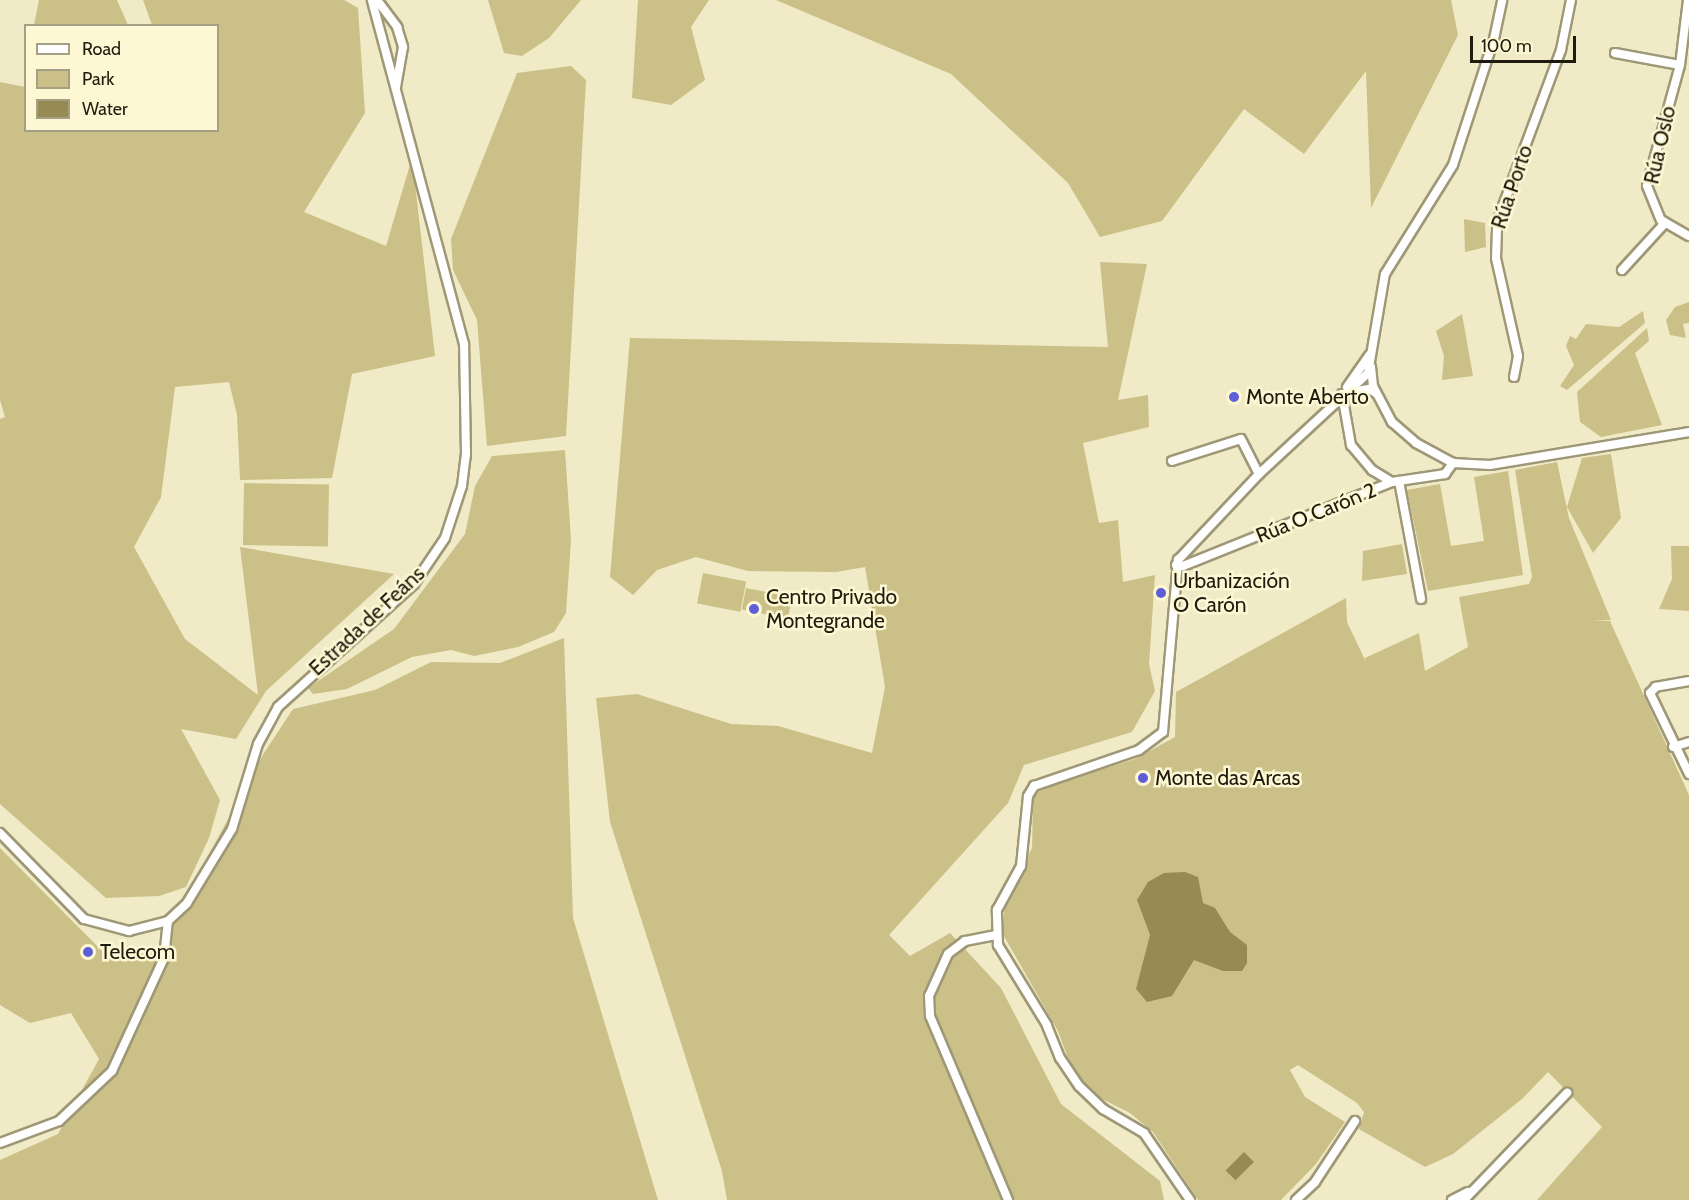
<!DOCTYPE html>
<meta charset="utf-8">
<style>
body{margin:0}
#map{position:relative;width:1689px;height:1200px;overflow:hidden;background:#f0eac6;font-family:Cabin,sans-serif}
div>[style]{position:absolute}
.green>*{inset:0;background:#cbc088;transform-origin:0 0}
.water>*{inset:0;background:#968b53;transform-origin:0 0}
.roads{filter:drop-shadow(2px 0 #9f9877) drop-shadow(-2px 0 #9f9877) drop-shadow(0 2px #9f9877) drop-shadow(0 -2px #9f9877)}
.minor>*{height:8px;margin:-4px;padding:0 4px;transform-origin:4px;border-radius:4px;background:#fff}
.dots>*{width:16px;height:16px;translate:-50% -50%;box-sizing:border-box;border:3px solid #fef7d3;border-radius:50%}
span{translate:-50% -50%;white-space:nowrap;text-align:center;line-height:1.15;-webkit-text-stroke:5px #fef7d3;paint-order:stroke}
.street-label{font-size:21px;color:#1e1c0f}
.poi-label{font-size:21px;color:#1e1c0f}
.left{translate:0 -50%;text-align:left}
.legend{position:absolute;left:24px;top:24px;width:195px;height:108px;box-sizing:border-box;background:#fef7d3;border:2px solid #a49f85;margin:0;padding:8px 10px;list-style:none;font-size:18px;color:#1e1c0f}
.legend li{display:flex;align-items:center;gap:12px;height:30px}
.legend b{width:30px;border:2px solid #a49f85}
.scale{position:absolute;left:1470px;top:36px;width:106px;height:27px;box-sizing:border-box;border:3px solid #1e1c0f;border-top:0;padding-left:8px;font-size:18px;line-height:21px;white-space:nowrap;color:#1e1c0f;-webkit-text-stroke:4px #fef7d3;paint-order:stroke}
</style>
<div id="map">
<div class="green">
<i style="clip-path:polygon(39px 0,117px 0,128px 25px,34px 25px)"></i>
<i style="clip-path:polygon(143px 0,344px 0,358px 8px,365px 113px,304px 212px,386px 246px,412px 158px,435px 356px,352px 374px,332px 478px,240px 480px,237px 415px,229px 382px,175px 387px,161px 497px,134px 547px,185px 639px,258px 695px,240px 547px,394px 574px,266px 691px,236px 739px,181px 729px,220px 800px,209px 838px,186px 887px,159px 896px,106px 898px,0 804px,0 419px,5px 417px,0 400px,0 82px,25px 87px,26px 130px,218px 130px,218px 26px,152px 25px)"></i>
<i style="clip-path:polygon(488px 0,581px 0,549px 38px,522px 56px,504px 53px)"></i>
<i style="clip-path:polygon(638px 0,709px 0,691px 27px,705px 80px,671px 105px,632px 98px)"></i>
<i style="clip-path:polygon(776px 0,1451px 0,1458px 35px,1371px 208px,1366px 71px,1304px 154px,1244px 109px,1162px 221px,1100px 237px,1068px 183px,951px 74px)"></i>
<i style="clip-path:polygon(571px 66px,586px 80px,566px 436px,487px 446px,477px 320px,453px 270px,451px 239px,517px 73px)"></i>
<i style="clip-path:polygon(1464px 219px,1485px 223px,1486px 247px,1465px 252px)"></i>
<i style="clip-path:polygon(1100px 262px,1147px 264px,1118px 400px,1148px 395px,1149px 427px,1083px 443px,1099px 523px,1118px 520px,1123px 582px,1155px 575px,1149px 664px,1155px 691px,1132px 732px,1024px 765px,1008px 803px,889px 935px,910px 956px,950px 933px,1001px 988px,1061px 1104px,1160px 1181px,1164px 1200px,727px 1200px,722px 1171px,610px 822px,596px 698px,637px 694px,731px 724px,778px 726px,872px 753px,885px 687px,865px 567px,836px 572px,748px 571px,696px 557px,657px 570px,633px 595px,610px 577px,630px 338px,1108px 347px)"></i>
<i style="clip-path:polygon(1689px 302px,1689px 323px,1683px 324px,1686px 338px,1670px 335px,1666px 320px,1675px 307px)"></i>
<i style="clip-path:polygon(1643px 311px,1645px 323px,1567px 390px,1560px 386px,1574px 365px,1566px 346px,1570px 336px,1576px 339px,1586px 324px,1619px 327px)"></i>
<i style="clip-path:polygon(1462px 314px,1473px 376px,1442px 380px,1444px 356px,1436px 331px)"></i>
<i style="clip-path:polygon(1647px 328px,1649px 341px,1635px 353px,1662px 425px,1601px 437px,1580px 422px,1577px 392px)"></i>
<i style="clip-path:polygon(565px 450px,571px 540px,566px 613px,554px 632px,518px 647px,474px 656px,451px 650px,412px 657px,347px 689px,313px 694px,308px 688px,394px 629px,465px 534px,475px 486px,492px 456px)"></i>
<i style="clip-path:polygon(1611px 454px,1621px 518px,1593px 553px,1567px 507px,1582px 458px)"></i>
<i style="clip-path:polygon(1557px 462px,1569px 518px,1611px 620px,1592px 621px,1610px 621px,1689px 795px,1689px 1200px,1537px 1200px,1602px 1127px,1548px 1072px,1522px 1099px,1453px 1154px,1425px 1167px,1359px 1129px,1364px 1112px,1357px 1103px,1298px 1065px,1290px 1070px,1305px 1097px,1345px 1122px,1316px 1164px,1281px 1200px,1198px 1200px,1153px 1132px,1130px 1113px,1094px 1095px,1071px 1066px,1058px 1031px,1001px 931px,1005px 906px,1032px 848px,1033px 798px,1042px 788px,1135px 759px,1175px 737px,1176px 692px,1346px 598px,1347px 622px,1366px 662px,1365px 658px,1419px 633px,1425px 671px,1468px 647px,1459px 597px,1529px 584px,1532px 577px,1515px 470px)"></i>
<i style="clip-path:polygon(1508px 471px,1523px 575px,1428px 591px,1407px 490px,1440px 484px,1451px 546px,1484px 541px,1474px 477px)"></i>
<i style="left:244px;top:483px;width:85px;height:62px;rotate:1deg"></i>
<i style="clip-path:polygon(1402px 544px,1407px 574px,1362px 581px,1363px 551px)"></i>
<i style="clip-path:polygon(1671px 546px,1689px 546px,1689px 611px,1659px 609px,1672px 579px)"></i>
<i style="left:703px;top:573px;width:44px;height:31px;rotate:11deg"></i>
<i style="left:746px;top:588px;width:47px;height:22px;rotate:11deg"></i>
<i style="clip-path:polygon(564px 638px,573px 918px,658px 1200px,0 1200px,0 1160px,58px 1134px,99px 1059px,71px 1013px,30px 1023px,0 1005px,0 848px,106px 955px,156px 953px,262px 756px,293px 709px,375px 690px,431px 662px,500px 663px)"></i>
</div>
<div class="water">
<i style="clip-path:polygon(1185px 872px,1198px 877px,1203px 903px,1215px 908px,1230px 932px,1247px 945px,1247px 963px,1242px 971px,1223px 971px,1194px 960px,1172px 996px,1147px 1002px,1136px 989px,1150px 935px,1137px 900px,1148px 882px,1164px 873px)"></i>
<i style="left:1244px;top:1152px;width:14px;height:26px;rotate:45deg"></i>
</div>
<div class="roads">
<div class="minor">
<i style="left:377px;top:0;width:34px;rotate:53deg"></i>
<i style="left:397px;top:27px;width:21px;rotate:73deg"></i>
<i style="left:403px;top:47px;width:41px;rotate:99.9deg"></i>
<i style="left:1688px;top:0;width:65px;rotate:97deg"></i>
<i style="left:1680px;top:65px;width:125px;rotate:105.3deg"></i>
<i style="left:1647px;top:186px;width:37px;rotate:68deg"></i>
<i style="left:1661px;top:220px;width:32px;rotate:30deg"></i>
<i style="left:1615px;top:53px;width:66px;rotate:10.5deg"></i>
<i style="left:1622px;top:270px;width:64px;rotate:-47.5deg"></i>
<i style="left:1371px;top:367px;width:19px;rotate:84deg"></i>
<i style="left:1373px;top:386px;width:41px;rotate:62.2deg"></i>
<i style="left:1392px;top:422px;width:32px;rotate:41deg"></i>
<i style="left:1416px;top:443px;width:42px;rotate:28.4deg"></i>
<i style="left:1453px;top:463px;width:37px;rotate:3deg"></i>
<i style="left:1490px;top:465px;width:202px;rotate:-9.4deg"></i>
<i style="left:1514px;top:377px;width:21px;rotate:-79deg"></i>
<i style="left:1518px;top:356px;width:100px;rotate:-102.7deg"></i>
<i style="left:1496px;top:258px;width:36px;rotate:-88deg"></i>
<i style="left:1497px;top:222px;width:184px;rotate:-69.6deg"></i>
<i style="left:1561px;top:50px;width:51px;rotate:-78.7deg"></i>
<i style="left:1347px;top:387px;width:39px;rotate:-55deg"></i>
<i style="left:1346px;top:393px;width:23px;rotate:-10deg"></i>
<i style="left:1369px;top:389px;width:8px;rotate:30deg"></i>
<i style="left:1342px;top:394px;width:52px;rotate:80deg"></i>
<i style="left:1351px;top:445px;width:33px;rotate:50deg"></i>
<i style="left:1372px;top:470px;width:23px;rotate:31deg"></i>
<i style="left:1172px;top:461px;width:72px;rotate:-17.7deg"></i>
<i style="left:1241px;top:439px;width:39px;rotate:63deg"></i>
<i style="left:1399px;top:481px;width:120px;rotate:79.4deg"></i>
<i style="left:1176px;top:565px;width:7px;rotate:8deg"></i>
<i style="left:1183px;top:566px;width:225px;rotate:-21.9deg"></i>
<i style="left:1392px;top:482px;width:54px;rotate:-8.6deg"></i>
<i style="left:1445px;top:474px;width:14px;rotate:-54deg"></i>
<i style="left:1689px;top:681px;width:34px;rotate:170deg"></i>
<i style="left:1656px;top:687px;width:8px;rotate:135deg"></i>
<i style="left:1650px;top:693px;width:90px;rotate:64.3deg"></i>
<i style="left:1673px;top:747px;width:17px;rotate:-17deg"></i>
<i style="left:0;top:833px;width:120px;rotate:45.7deg"></i>
<i style="left:84px;top:919px;width:47px;rotate:14.9deg"></i>
<i style="left:129px;top:931px;width:40px;rotate:-14.4deg"></i>
<i style="left:168px;top:921px;width:26px;rotate:-43deg"></i>
<i style="left:187px;top:903px;width:87px;rotate:-58.7deg"></i>
<i style="left:232px;top:829px;width:89px;rotate:-73deg"></i>
<i style="left:258px;top:744px;width:42px;rotate:-61.6deg"></i>
<i style="left:278px;top:707px;width:183px;rotate:-42.1deg"></i>
<i style="left:414px;top:584px;width:55px;rotate:-56deg"></i>
<i style="left:445px;top:538px;width:55px;rotate:-71.9deg"></i>
<i style="left:462px;top:486px;width:31px;rotate:-83deg"></i>
<i style="left:466px;top:455px;width:111px;rotate:-91deg"></i>
<i style="left:464px;top:344px;width:356px;rotate:-105deg"></i>
<i style="left:996px;top:935px;width:32px;rotate:169deg"></i>
<i style="left:965px;top:941px;width:21px;rotate:143deg"></i>
<i style="left:948px;top:954px;width:46px;rotate:114.3deg"></i>
<i style="left:929px;top:996px;width:20px;rotate:87deg"></i>
<i style="left:930px;top:1016px;width:200px;rotate:67deg"></i>
<i style="left:0;top:1143px;width:63px;rotate:-20.4deg"></i>
<i style="left:59px;top:1121px;width:73px;rotate:-43.3deg"></i>
<i style="left:112px;top:1071px;width:124px;rotate:-65.3deg"></i>
<i style="left:164px;top:958px;width:37px;rotate:-84deg"></i>
<i style="left:1190px;top:1200px;width:81px;rotate:-124.5deg"></i>
<i style="left:1144px;top:1133px;width:48px;rotate:-149.7deg"></i>
<i style="left:1103px;top:1109px;width:33px;rotate:-136deg"></i>
<i style="left:1079px;top:1086px;width:34px;rotate:-124deg"></i>
<i style="left:1060px;top:1058px;width:35px;rotate:-112deg"></i>
<i style="left:1047px;top:1025px;width:94px;rotate:-121.5deg"></i>
<i style="left:998px;top:945px;width:35px;rotate:-92deg"></i>
<i style="left:997px;top:910px;width:50px;rotate:-61.4deg"></i>
<i style="left:1021px;top:866px;width:70px;rotate:-84.3deg"></i>
<i style="left:1028px;top:796px;width:12px;rotate:-59deg"></i>
<i style="left:1034px;top:786px;width:111px;rotate:-18.9deg"></i>
<i style="left:1139px;top:750px;width:30px;rotate:-37deg"></i>
<i style="left:1163px;top:732px;width:173px;rotate:-85deg"></i>
<i style="left:1178px;top:560px;width:118px;rotate:-46.7deg"></i>
<i style="left:1259px;top:474px;width:149px;rotate:-42.8deg"></i>
<i style="left:1368px;top:373px;width:100px;rotate:-80.3deg"></i>
<i style="left:1385px;top:274px;width:128px;rotate:-58deg"></i>
<i style="left:1453px;top:165px;width:133px;rotate:-72deg"></i>
<i style="left:1494px;top:39px;width:40px;rotate:-78deg"></i>
<i style="left:1296px;top:1200px;width:26px;rotate:-43deg"></i>
<i style="left:1315px;top:1182px;width:73px;rotate:-56.7deg"></i>
<i style="left:1452px;top:1200px;width:18px;rotate:-27deg"></i>
<i style="left:1464px;top:1200px;width:149px;rotate:-46.1deg"></i>
</div>
</div>
<div class="dots">
<i style="left:1234px;top:397px;background:#5e5fd7"></i>
<i style="left:1161px;top:593px;background:#5e5fd7"></i>
<i style="left:754px;top:609px;background:#5e5fd7"></i>
<i style="left:1143px;top:778px;background:#5e5fd7"></i>
<i style="left:88px;top:952px;background:#5e5fd7"></i>
</div>
<div class="street-label">
<span style="left:1660px;top:145px;rotate:-77deg">Rúa Oslo</span>
<span style="left:1512px;top:187px;rotate:-71deg">Rúa Porto</span>
<span style="left:1316px;top:513px;rotate:-22deg">Rúa O Carón 2</span>
<span style="left:367px;top:621px;rotate:-43deg">Estrada de Feáns</span>
</div>
<div class="poi-label">
<span class="left" style="left:1246px;top:397px">Monte Aberto</span>
<span class="left" style="left:1173px;top:593px">Urbanización<br>O Carón</span>
<span class="left" style="left:766px;top:609px">Centro Privado<br>Montegrande</span>
<span class="left" style="left:1155px;top:778px">Monte das Arcas</span>
<span class="left" style="left:100px;top:952px">Telecom</span>
</div>
<ul class="legend">
<li><b style="height:8px;background:#fff"></b>Road</li>
<li><b style="height:16px;background:#cbc088"></b>Park</li>
<li><b style="height:16px;background:#968b53"></b>Water</li>
</ul>
<div class="scale">100 m</div>
</div>
